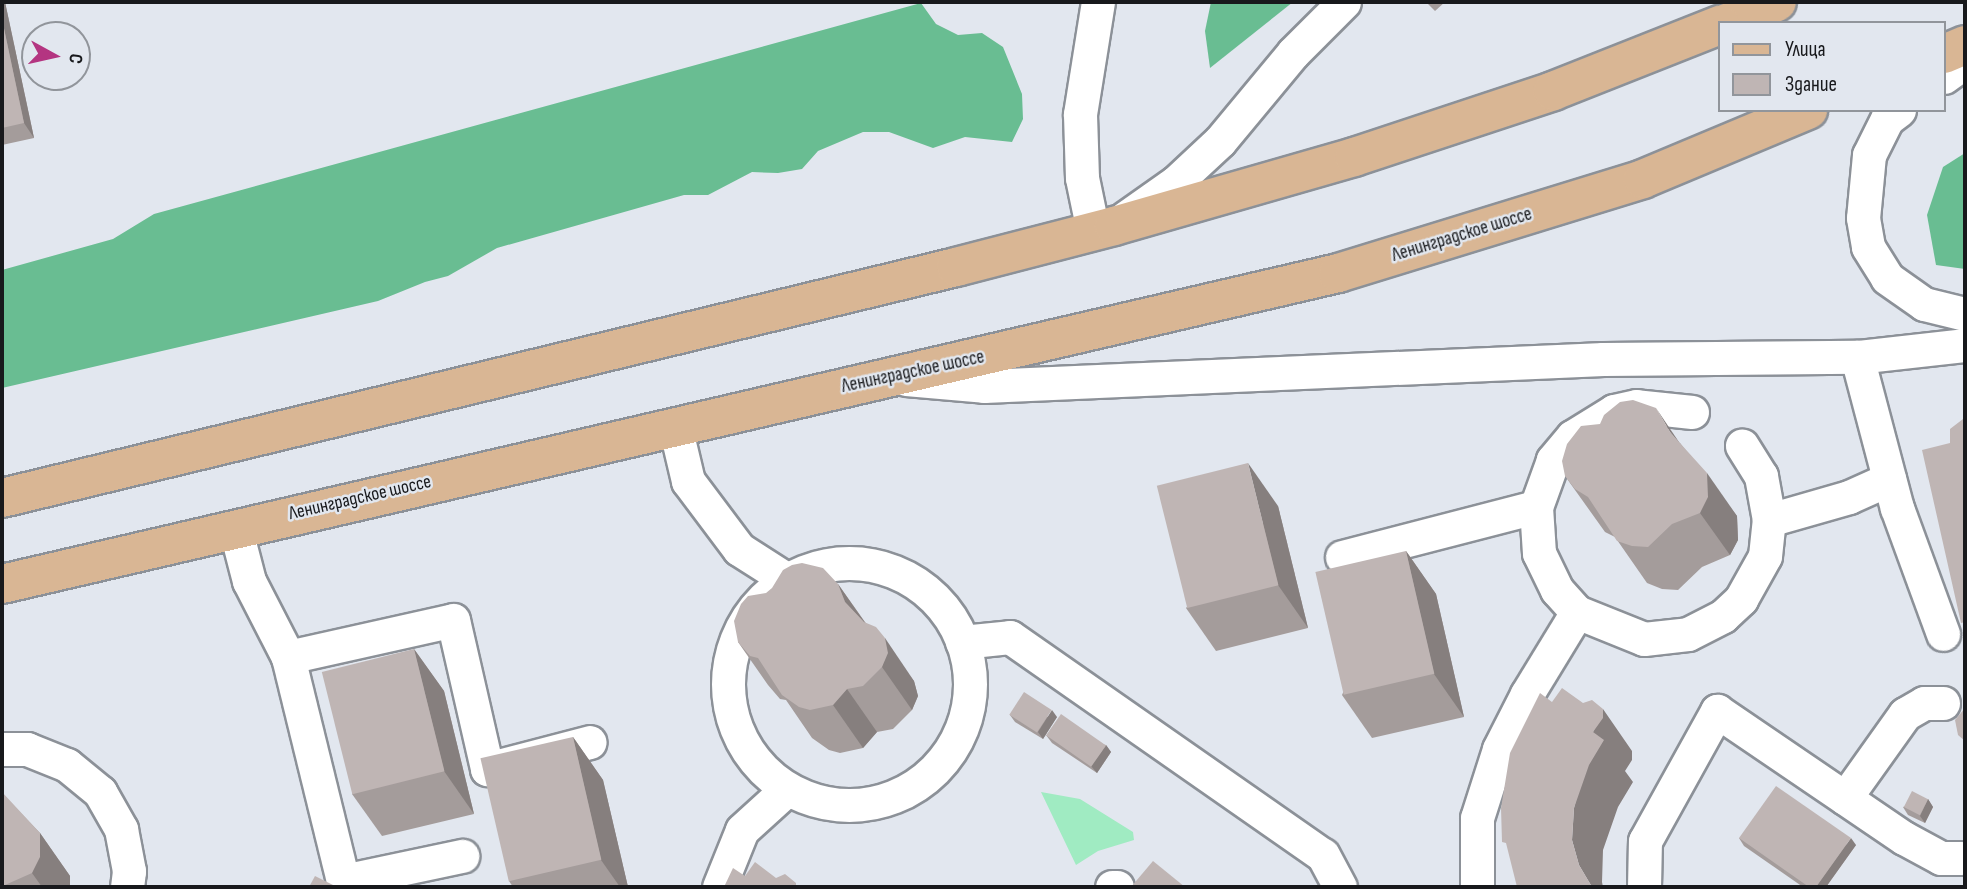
<!DOCTYPE html>
<meta charset="utf-8">
<style>
body{margin:0}
#map{position:relative;width:1967px;height:889px;overflow:hidden;background:#e2e7ef;font-family:"Sofia Sans Condensed",sans-serif}
div>[style]{position:absolute}
.green>*{inset:0;background:#a0ebc2}
.forest>*{inset:0;background:#69bd92}
.roads{filter:drop-shadow(2px 0 #8c9198) drop-shadow(-2px 0 #8c9198) drop-shadow(0 2px #8c9198) drop-shadow(0 -2px #8c9198)}
.minor>*{height:33px;margin:-16.5px;padding:0 16.5px;transform-origin:16.5px;border-radius:16.5px;background:#fff}
.minor>.ring{margin:-16.5px;padding:0;box-sizing:content-box;background:none;border:33px solid #fff;border-radius:50%}
.major>*{height:38px;margin:-19px;padding:0 19px;transform-origin:19px;border-radius:19px;background:#d9b694}
.wall>*{inset:0;background:#a49c9b}
.shaded-wall>*{inset:0;background:#867f7e}
.building>*{inset:0;background:#bfb5b4;transform-origin:0 0}
span{translate:-50% -50%;white-space:nowrap;text-align:center;line-height:1.15;-webkit-text-stroke:5px #e2e7ef;paint-order:stroke}
.street-label{font-size:19px;color:#18191c}
.frame{position:absolute;inset:0;border:4px solid #18191c;pointer-events:none}
.legend{position:absolute;left:1718px;top:21px;width:228px;height:91px;box-sizing:border-box;background:#e2e7ef;border:2px solid #91959b;margin:0;padding:9px 12px;list-style:none;font-size:21px;color:#18191c}
.legend li{display:flex;align-items:center;gap:14px;height:35px}
.legend b{width:35px;border:2px solid #91959b}
.north{position:absolute;left:21px;top:21px;width:70px;height:70px;box-sizing:border-box;background:#e2e7ef;border:2px solid #91959b;border-radius:50%;rotate:98deg;font-size:19px;font-weight:700;line-height:28px;text-align:center;color:#18191c}
.north::after{content:'';display:block;margin:auto;width:24px;height:32px;background:#b43581;clip-path:polygon(50% 0,100% 100%,50% 72%,0 100%)}
</style>
<div id="map">
<div class="green">
<i style="clip-path:polygon(1041px 792px,1080px 799px,1133px 832px,1134px 840px,1098px 851px,1076px 865px)"></i>
</div>
<div class="forest">
<i style="clip-path:polygon(1211px 2px,1293px 2px,1210px 68px,1205px 31px)"></i>
<i style="clip-path:polygon(921px 3px,936px 24px,958px 35px,982px 33px,1003px 47px,1022px 94px,1023px 119px,1012px 142px,965px 137px,933px 148px,889px 132px,863px 132px,818px 151px,802px 169px,778px 173px,752px 172px,708px 195px,684px 195px,497px 248px,448px 276px,425px 282px,378px 301px,2px 388px,2px 270px,113px 239px,154px 214px)"></i>
<i style="clip-path:polygon(1965px 153px,1965px 269px,1936px 265px,1927px 215px,1943px 167px)"></i>
</div>
<div class="roads">
<div class="minor">
<i style="left:1944px;top:77px;width:26px;rotate:-36deg"></i>
<i style="left:1899px;top:110px;width:15px;rotate:143deg"></i>
<i style="left:1887px;top:119px;width:40px;rotate:116.6deg"></i>
<i style="left:1869px;top:155px;width:63px;rotate:95.4deg"></i>
<i style="left:1863px;top:218px;width:29px;rotate:80deg"></i>
<i style="left:1868px;top:247px;width:36px;rotate:58deg"></i>
<i style="left:1887px;top:278px;width:45px;rotate:35.1deg"></i>
<i style="left:1924px;top:304px;width:42px;rotate:13.7deg"></i>
<i style="left:1125px;top:218px;width:62px;rotate:-35.2deg"></i>
<i style="left:1176px;top:182px;width:60px;rotate:-43deg"></i>
<i style="left:1220px;top:141px;width:114px;rotate:-50.3deg"></i>
<i style="left:1293px;top:53px;width:72px;rotate:-45deg"></i>
<i style="left:1093px;top:231px;width:54px;rotate:-101.7deg"></i>
<i style="left:1082px;top:178px;width:64px;rotate:-91.8deg"></i>
<i style="left:1080px;top:114px;width:113px;rotate:-80.9deg"></i>
<i style="left:1857px;top:357px;width:156px;rotate:75.2deg"></i>
<i style="left:1897px;top:508px;width:134px;rotate:69.9deg"></i>
<i style="left:906px;top:379px;width:78px;rotate:5.1deg"></i>
<i style="left:984px;top:386px;width:620px;rotate:-2.5deg"></i>
<i style="left:1603px;top:359px;width:254px;rotate:-0.5deg"></i>
<i style="left:1857px;top:357px;width:109px;rotate:-6.3deg"></i>
<i style="left:1692px;top:412px;width:56px;rotate:-173.9deg"></i>
<i style="left:1636px;top:406px;width:23px;rotate:167deg"></i>
<i style="left:1614px;top:411px;width:49px;rotate:148.2deg"></i>
<i style="left:1572px;top:437px;width:30px;rotate:130deg"></i>
<i style="left:1553px;top:460px;width:50px;rotate:109.9deg"></i>
<i style="left:1536px;top:507px;width:46px;rotate:86.3deg"></i>
<i style="left:1539px;top:553px;width:41px;rotate:64.1deg"></i>
<i style="left:1557px;top:590px;width:30px;rotate:48deg"></i>
<i style="left:1577px;top:612px;width:72px;rotate:21.9deg"></i>
<i style="left:1644px;top:639px;width:44px;rotate:-6.5deg"></i>
<i style="left:1688px;top:634px;width:39px;rotate:-27deg"></i>
<i style="left:1723px;top:616px;width:25px;rotate:-43deg"></i>
<i style="left:1741px;top:599px;width:49px;rotate:-60.8deg"></i>
<i style="left:1765px;top:556px;width:36px;rotate:-84deg"></i>
<i style="left:1769px;top:520px;width:45px;rotate:-100.3deg"></i>
<i style="left:1761px;top:476px;width:36px;rotate:-122deg"></i>
<i style="left:675px;top:426px;width:57px;rotate:76.7deg"></i>
<i style="left:688px;top:481px;width:85px;rotate:53.1deg"></i>
<i style="left:739px;top:549px;width:56px;rotate:32.6deg"></i>
<i style="left:1769px;top:520px;width:83px;rotate:-16deg"></i>
<i style="left:1849px;top:497px;width:44px;rotate:-24.2deg"></i>
<i style="left:235px;top:527px;width:56px;rotate:75.5deg"></i>
<i style="left:249px;top:581px;width:85px;rotate:62.8deg"></i>
<i style="left:288px;top:657px;width:231px;rotate:76.2deg"></i>
<i style="left:343px;top:881px;width:122px;rotate:-11.9deg"></i>
<i style="left:1342px;top:557px;width:200px;rotate:-14.5deg"></i>
<i class="ring" style="left:728px;top:563px;width:209px;height:209px"></i>
<i style="left:962px;top:642px;width:48px;rotate:-5.9deg"></i>
<i style="left:1010px;top:637px;width:381px;rotate:34.9deg"></i>
<i style="left:1323px;top:855px;width:36px;rotate:62deg"></i>
<i style="left:288px;top:657px;width:169px;rotate:-12.6deg"></i>
<i style="left:453px;top:620px;width:153px;rotate:77.1deg"></i>
<i style="left:487px;top:769px;width:106px;rotate:-14.7deg"></i>
<i style="left:2px;top:749px;width:25px"></i>
<i style="left:27px;top:749px;width:43px;rotate:21.8deg"></i>
<i style="left:67px;top:765px;width:43px;rotate:39.3deg"></i>
<i style="left:100px;top:792px;width:43px;rotate:60.4deg"></i>
<i style="left:121px;top:829px;width:43px;rotate:79.2deg"></i>
<i style="left:129px;top:871px;width:16px;rotate:97deg"></i>
<i style="left:1845px;top:798px;width:103px;rotate:-54.5deg"></i>
<i style="left:1905px;top:714px;width:22px;rotate:-30deg"></i>
<i style="left:1924px;top:703px;width:19px"></i>
<i style="left:719px;top:887px;width:61px;rotate:-68deg"></i>
<i style="left:742px;top:830px;width:61px;rotate:-42.3deg"></i>
<i style="left:1112px;top:887px;width:5px"></i>
<i style="left:1477px;top:887px;width:69px;rotate:-90deg"></i>
<i style="left:1477px;top:818px;width:72px;rotate:-72.3deg"></i>
<i style="left:1499px;top:749px;width:62px;rotate:-63deg"></i>
<i style="left:1527px;top:694px;width:96px;rotate:-58.6deg"></i>
<i style="left:1644px;top:887px;width:46px;rotate:-88.8deg"></i>
<i style="left:1645px;top:841px;width:149px;rotate:-61deg"></i>
<i style="left:1717px;top:711px;width:226px;rotate:34.2deg"></i>
<i style="left:1904px;top:838px;width:42px;rotate:28.4deg"></i>
<i style="left:1941px;top:858px;width:20px"></i>
</div>
<div class="major">
<i style="left:1727px;top:23px;width:54px;rotate:-22.8deg"></i>
<i style="left:1944px;top:54px;width:23px;rotate:-23deg"></i>
<i style="left:2px;top:498px;width:982px;rotate:-13.61deg"></i>
<i style="left:956px;top:267px;width:163px;rotate:-14.5deg"></i>
<i style="left:1114px;top:226px;width:250px;rotate:-16deg"></i>
<i style="left:1354px;top:157px;width:210px;rotate:-18.3deg"></i>
<i style="left:1553px;top:91px;width:180px;rotate:-21.6deg"></i>
<i style="left:2px;top:584px;width:1372px;rotate:-13.1deg"></i>
<i style="left:1338px;top:273px;width:319px;rotate:-17.1deg"></i>
<i style="left:1643px;top:179px;width:179px;rotate:-22.7deg"></i>
</div>
</div>
<div class="wall">
<i style="clip-path:polygon(2px 2px,5px 2px,34px 138px,2px 145px)"></i>
<i style="clip-path:polygon(1426px 2px,1445px 2px,1435px 11px)"></i>
<i style="clip-path:polygon(1680px 443px,1737px 516px,1738px 540px,1730px 555px,1702px 567px,1678px 590px,1662px 589px,1647px 583px,1615px 537px,1605px 532px,1565px 476px)"></i>
<i style="clip-path:polygon(1278px 506px,1308px 628px,1216px 651px,1186px 608px)"></i>
<i style="clip-path:polygon(1406px 551px,1436px 594px,1464px 717px,1372px 738px,1342px 695px)"></i>
<i style="clip-path:polygon(838px 584px,865px 622px,914px 681px,918px 696px,912px 710px,893px 729px,877px 732px,863px 748px,840px 753px,829px 750px,812px 738px,786px 700px,780px 699px,768px 685px,738px 642px)"></i>
<i style="clip-path:polygon(414px 649px,444px 691px,474px 814px,382px 836px,352px 794px)"></i>
<i style="clip-path:polygon(1010px 715px,1057px 717px,1043px 739px,1015px 722px)"></i>
<i style="clip-path:polygon(1046px 735px,1106px 745px,1111px 752px,1097px 773px,1052px 743px)"></i>
<i style="clip-path:polygon(573px 737px,603px 780px,628px 887px,513px 887px,509px 881px)"></i>
<i style="clip-path:polygon(1928px 799px,1933px 807px,1925px 823px,1908px 815px,1903px 807px)"></i>
<i style="clip-path:polygon(13px 805px,40px 833px,70px 876px,70px 887px,2px 887px)"></i>
<i style="clip-path:polygon(1739px 838px,1856px 845px,1826px 887px,1803px 887px,1744px 846px)"></i>
</div>
<div class="shaded-wall">
<i style="clip-path:polygon(2px 2px,5px 2px,34px 138px,24px 123px,2px 19px)"></i>
<i style="clip-path:polygon(1656px 408px,1685px 451px,1670px 432px)"></i>
<i style="clip-path:polygon(1248px 463px,1278px 506px,1308px 628px,1278px 585px)"></i>
<i style="clip-path:polygon(1707px 473px,1737px 516px,1738px 540px,1730px 555px,1700px 513px)"></i>
<i style="clip-path:polygon(1406px 551px,1436px 594px,1464px 717px,1434px 674px)"></i>
<i style="clip-path:polygon(838px 584px,868px 627px,845px 602px)"></i>
<i style="clip-path:polygon(885px 638px,914px 681px,918px 696px,912px 710px,882px 667px)"></i>
<i style="clip-path:polygon(414px 649px,444px 691px,474px 814px,444px 771px)"></i>
<i style="clip-path:polygon(847px 689px,877px 732px,863px 748px,833px 705px)"></i>
<i style="clip-path:polygon(1603px 709px,1632px 751px,1632px 760px,1625px 771px,1633px 782px,1618px 807px,1603px 850px,1602px 882px,1603px 887px,1592px 887px,1579px 865px,1572px 840px,1574px 808px,1593px 732px)"></i>
<i style="clip-path:polygon(1052px 710px,1057px 717px,1043px 739px,1038px 732px)"></i>
<i style="clip-path:polygon(573px 737px,603px 780px,628px 887px,620px 887px,601px 860px)"></i>
<i style="clip-path:polygon(1106px 745px,1111px 752px,1097px 773px,1091px 766px)"></i>
<i style="clip-path:polygon(1928px 799px,1933px 807px,1925px 823px,1920px 816px)"></i>
<i style="clip-path:polygon(40px 833px,70px 876px,70px 887px,42px 887px,32px 873px)"></i>
<i style="clip-path:polygon(1851px 838px,1856px 845px,1826px 887px,1816px 887px)"></i>
</div>
<div class="building">
<i style="clip-path:polygon(2px 19px,24px 123px,2px 128px)"></i>
<i style="clip-path:polygon(1633px 400px,1656px 408px,1670px 432px,1707px 473px,1708px 497px,1700px 513px,1672px 524px,1648px 547px,1632px 546px,1617px 541px,1588px 497px,1575px 489px,1565px 476px,1562px 461px,1567px 444px,1581px 426px,1600px 424px,1604px 415px,1620px 402px)"></i>
<i style="clip-path:polygon(1963px 419px,1965px 419px,1965px 622px,1961px 623px,1922px 450px,1950px 443px,1950px 429px)"></i>
<i style="left:1248px;top:463px;width:126px;height:94px;rotate:76deg"></i>
<i style="left:1406px;top:551px;width:126px;height:93px;rotate:77deg"></i>
<i style="clip-path:polygon(802px 563px,823px 568px,838px 584px,845px 602px,864px 622px,876px 627px,885px 638px,888px 653px,882px 667px,863px 686px,847px 689px,833px 705px,810px 710px,799px 707px,782px 695px,758px 658px,750px 656px,738px 642px,734px 621px,741px 604px,748px 596px,766px 593px,772px 588px,783px 570px,792px 565px)"></i>
<i style="left:414px;top:649px;width:126px;height:95px;rotate:76deg"></i>
<i style="clip-path:polygon(1562px 688px,1583px 703px,1592px 700px,1603px 709px,1603px 718px,1593px 732px,1604px 740px,1589px 765px,1574px 808px,1572px 840px,1579px 865px,1592px 887px,1517px 887px,1506px 843px,1502px 842px,1501px 808px,1510px 753px,1540px 693px,1552px 702px)"></i>
<i style="left:1024px;top:692px;width:33px;height:27px;rotate:33deg"></i>
<i style="clip-path:polygon(1965px 708px,1965px 741px,1958px 735px,1955px 720px)"></i>
<i style="left:1061px;top:714px;width:55px;height:26px;rotate:35deg"></i>
<i style="left:573px;top:737px;width:126px;height:95px;rotate:77deg"></i>
<i style="clip-path:polygon(1776px 786px,1851px 838px,1816px 887px,1809px 887px,1739px 838px)"></i>
<i style="left:1912px;top:791px;width:18px;height:18px;rotate:27deg"></i>
<i style="clip-path:polygon(2px 792px,40px 833px,40px 857px,32px 873px,5px 885px,2px 887px)"></i>
<i style="clip-path:polygon(1153px 861px,1185px 887px,1131px 887px)"></i>
<i style="clip-path:polygon(755px 862px,776px 878px,785px 874px,796px 883px,796px 887px,724px 887px,733px 868px,745px 876px)"></i>
<i style="clip-path:polygon(315px 876px,337px 887px,309px 887px)"></i>
</div>
<div class="street-label">
<span style="left:1462px;top:235px;rotate:-17deg">Ленинградское шоссе</span>
<span style="left:913px;top:372px;rotate:-12deg">Ленинградское шоссе</span>
<span style="left:360px;top:498px;rotate:-13deg">Ленинградское шоссе</span>
</div>
<div class="frame"></div>
<ul class="legend">
<li><b style="height:9px;background:#d9b694"></b>Улица</li>
<li><b style="height:19px;background:#bfb5b4"></b>Здание</li>
</ul>
<div class="north">С</div>
</div>
